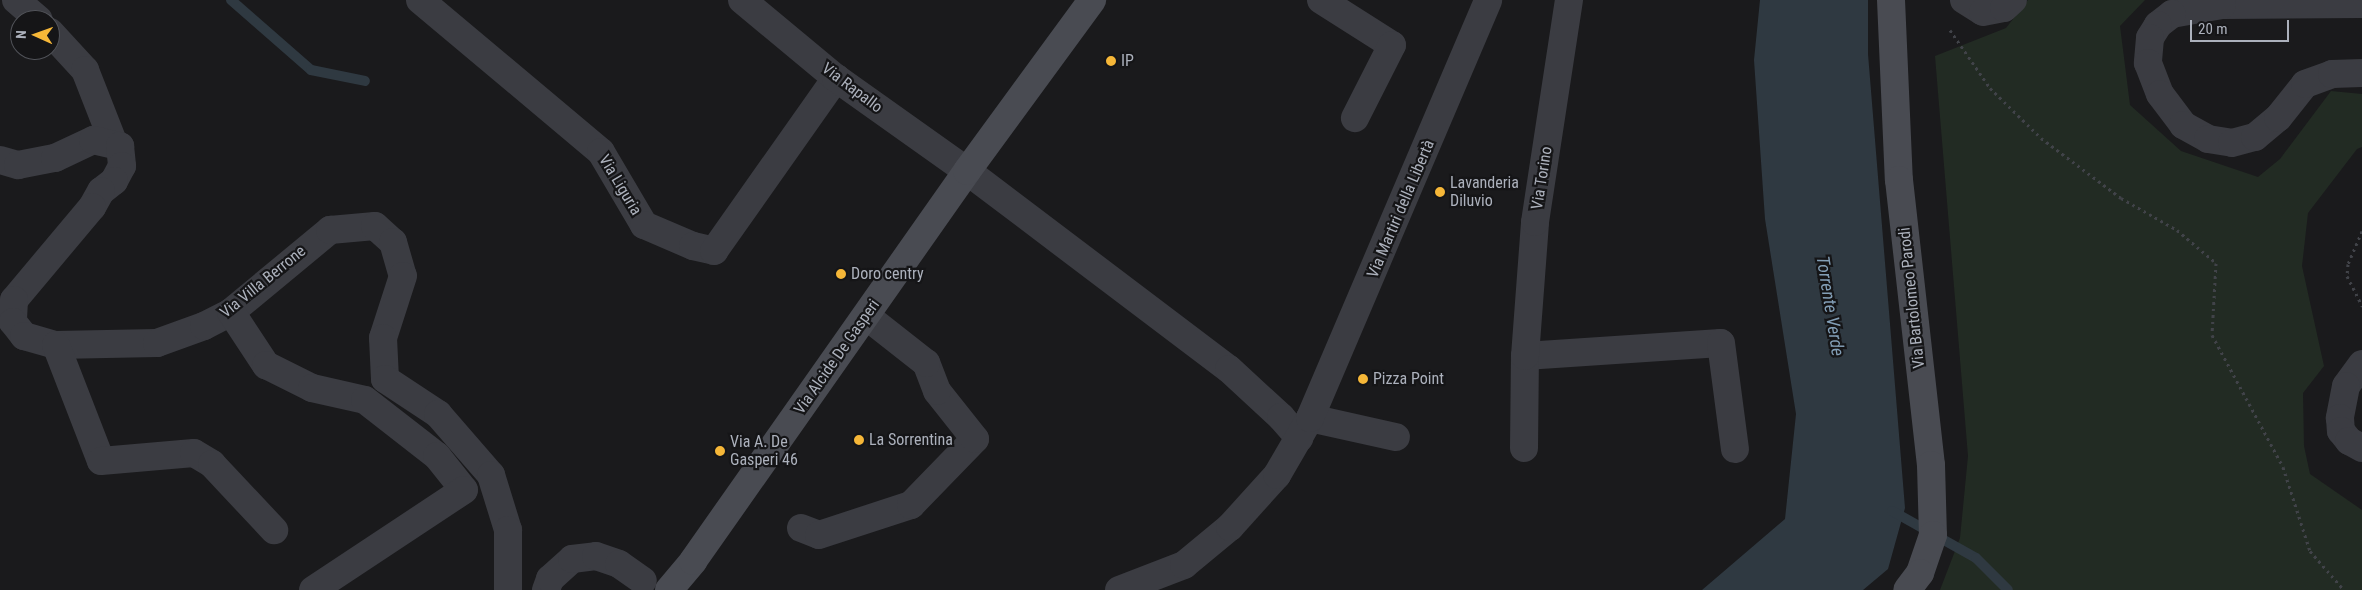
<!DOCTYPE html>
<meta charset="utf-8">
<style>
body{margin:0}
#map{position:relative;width:2362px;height:590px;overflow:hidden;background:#1a1a1c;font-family:"Roboto Condensed",sans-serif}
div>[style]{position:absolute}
.green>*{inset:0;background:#222b23}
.water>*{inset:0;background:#2f3941}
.stream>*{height:10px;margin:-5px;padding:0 5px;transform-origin:5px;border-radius:5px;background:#2f3941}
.path>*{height:3px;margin-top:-1.5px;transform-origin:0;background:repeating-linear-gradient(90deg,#414349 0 2.5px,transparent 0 6.5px)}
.minor>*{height:28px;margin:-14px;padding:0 14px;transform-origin:14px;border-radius:14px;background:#3b3c42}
.tertiary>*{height:28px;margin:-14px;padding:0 14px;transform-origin:14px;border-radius:14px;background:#3b3c42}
.secondary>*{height:28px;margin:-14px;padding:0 14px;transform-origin:14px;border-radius:14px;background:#494b52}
.dots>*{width:14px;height:14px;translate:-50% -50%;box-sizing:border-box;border:2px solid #151517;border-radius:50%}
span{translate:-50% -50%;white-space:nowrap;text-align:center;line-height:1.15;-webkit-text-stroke:4.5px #151517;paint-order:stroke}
.poi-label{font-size:16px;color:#acb1bc}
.left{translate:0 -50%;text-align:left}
.street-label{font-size:16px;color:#acb1bc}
.water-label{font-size:18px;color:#839fb7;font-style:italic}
.north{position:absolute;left:10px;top:10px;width:50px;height:50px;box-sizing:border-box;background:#151517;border:1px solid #515359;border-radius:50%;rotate:272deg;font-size:14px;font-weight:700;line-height:20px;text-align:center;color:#acb1bc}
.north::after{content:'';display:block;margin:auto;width:18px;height:22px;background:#f6b738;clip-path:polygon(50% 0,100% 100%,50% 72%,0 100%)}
.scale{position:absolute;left:2190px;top:20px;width:99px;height:22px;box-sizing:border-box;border:2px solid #acb1bc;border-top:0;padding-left:6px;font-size:15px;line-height:18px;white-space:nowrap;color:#acb1bc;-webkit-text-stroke:4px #151517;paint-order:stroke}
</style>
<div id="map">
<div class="green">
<i style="clip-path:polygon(2028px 0,2145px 0,2120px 26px,2130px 105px,2181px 151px,2258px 177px,2280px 159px,2331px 91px,2362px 94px,2362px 147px,2357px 149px,2308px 213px,2302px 266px,2324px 366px,2303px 393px,2304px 446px,2310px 474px,2362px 510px,2362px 590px,1940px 590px,1960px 538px,1968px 456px,1935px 56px,2006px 28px)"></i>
</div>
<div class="water">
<i style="clip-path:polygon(1760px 0,1868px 0,1868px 54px,1905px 508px,1888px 569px,1863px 590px,1702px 590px,1785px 519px,1796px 414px,1765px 219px,1754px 60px)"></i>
</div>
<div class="stream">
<i style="left:231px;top:0;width:106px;rotate:41.2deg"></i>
<i style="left:311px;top:70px;width:55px;rotate:11.5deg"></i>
<i style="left:1892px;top:511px;width:96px;rotate:29.2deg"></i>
<i style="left:1976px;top:558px;width:45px;rotate:45deg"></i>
</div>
<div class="path">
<i style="left:1950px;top:30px;width:70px;rotate:55.4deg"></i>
<i style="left:1990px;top:88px;width:71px;rotate:44.4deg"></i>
<i style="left:2041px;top:138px;width:100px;rotate:36.9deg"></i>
<i style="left:2121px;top:198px;width:64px;rotate:29.7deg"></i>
<i style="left:2177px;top:230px;width:51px;rotate:40.2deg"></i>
<i style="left:2216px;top:263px;width:72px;rotate:93.2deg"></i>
<i style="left:2212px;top:335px;width:150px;rotate:61.7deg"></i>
<i style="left:2283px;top:467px;width:88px;rotate:72.2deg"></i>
<i style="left:2310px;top:551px;width:52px;rotate:48.9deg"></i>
<i style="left:2362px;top:231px;width:36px;rotate:113deg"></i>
<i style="left:2348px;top:264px;width:12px;rotate:95deg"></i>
<i style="left:2347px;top:276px;width:34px;rotate:63deg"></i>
</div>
<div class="minor">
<i style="left:16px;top:0;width:30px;rotate:41deg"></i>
<i style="left:420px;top:0;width:236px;rotate:40deg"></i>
<i style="left:601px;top:152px;width:85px;rotate:59.5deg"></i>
<i style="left:644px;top:225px;width:53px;rotate:23.2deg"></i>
<i style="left:693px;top:246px;width:22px;rotate:13deg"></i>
<i style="left:714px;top:251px;width:212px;rotate:-54.8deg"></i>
<i style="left:742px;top:0;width:122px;rotate:39.7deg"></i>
<i style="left:836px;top:78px;width:161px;rotate:35.4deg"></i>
<i style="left:1321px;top:0;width:84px;rotate:32.4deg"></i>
<i style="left:1392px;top:45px;width:82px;rotate:116.9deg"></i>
<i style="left:50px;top:32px;width:52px;rotate:47.4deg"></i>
<i style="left:85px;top:70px;width:79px;rotate:68.6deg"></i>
<i style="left:0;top:160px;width:19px;rotate:16deg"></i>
<i style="left:18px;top:165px;width:38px;rotate:-11deg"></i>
<i style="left:55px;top:158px;width:42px;rotate:-25.3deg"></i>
<i style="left:93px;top:140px;width:28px;rotate:13deg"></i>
<i style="left:120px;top:146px;width:20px;rotate:84deg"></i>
<i style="left:122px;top:166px;width:17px;rotate:118deg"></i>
<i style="left:114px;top:181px;width:16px;rotate:142deg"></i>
<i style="left:101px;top:191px;width:18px;rotate:119deg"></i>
<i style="left:92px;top:207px;width:121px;rotate:130deg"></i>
<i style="left:14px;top:300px;width:22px;rotate:93deg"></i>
<i style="left:13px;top:322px;width:18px;rotate:52deg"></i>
<i style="left:24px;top:336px;width:33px;rotate:16deg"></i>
<i style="left:56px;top:345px;width:101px;rotate:-1.1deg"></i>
<i style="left:157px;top:343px;width:50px;rotate:-19.9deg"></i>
<i style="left:204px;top:326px;width:30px;rotate:-27deg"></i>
<i style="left:231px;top:312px;width:129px;rotate:-39.6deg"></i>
<i style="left:330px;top:230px;width:45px;rotate:-5.1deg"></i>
<i style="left:375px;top:226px;width:24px;rotate:42deg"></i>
<i style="left:393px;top:242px;width:35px;rotate:74deg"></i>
<i style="left:403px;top:276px;width:65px;rotate:107.9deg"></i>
<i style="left:383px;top:338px;width:41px;rotate:87.2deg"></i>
<i style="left:385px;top:379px;width:64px;rotate:33.4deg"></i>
<i style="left:438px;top:414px;width:81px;rotate:49deg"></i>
<i style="left:491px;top:475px;width:58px;rotate:72.8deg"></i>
<i style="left:508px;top:530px;width:60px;rotate:90deg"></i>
<i style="left:231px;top:312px;width:64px;rotate:56.6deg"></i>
<i style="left:266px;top:365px;width:51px;rotate:26.6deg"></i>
<i style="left:312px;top:388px;width:54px;rotate:12.8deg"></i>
<i style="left:365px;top:400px;width:91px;rotate:37.9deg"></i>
<i style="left:437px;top:456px;width:43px;rotate:51.5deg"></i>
<i style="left:464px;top:490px;width:181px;rotate:146.5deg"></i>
<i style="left:56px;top:345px;width:124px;rotate:68.8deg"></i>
<i style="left:101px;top:461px;width:93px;rotate:-4.9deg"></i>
<i style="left:194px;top:453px;width:21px;rotate:31deg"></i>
<i style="left:212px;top:464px;width:91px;rotate:46.8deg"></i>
<i style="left:1525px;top:356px;width:196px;rotate:-3.8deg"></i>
<i style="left:1721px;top:343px;width:107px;rotate:82.5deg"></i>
<i style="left:1310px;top:418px;width:88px;rotate:12.5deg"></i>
<i style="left:1524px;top:448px;width:92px;rotate:-89.4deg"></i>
<i style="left:1525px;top:356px;width:134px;rotate:-85.7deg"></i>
<i style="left:1535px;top:222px;width:225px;rotate:-81.3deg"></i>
<i style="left:801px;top:528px;width:19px;rotate:21deg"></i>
<i style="left:819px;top:535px;width:97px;rotate:-18.1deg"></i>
<i style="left:911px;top:505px;width:92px;rotate:-45.9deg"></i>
<i style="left:975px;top:439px;width:61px;rotate:-128.4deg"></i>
<i style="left:937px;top:391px;width:30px;rotate:-111deg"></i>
<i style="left:926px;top:363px;width:76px;rotate:-141.9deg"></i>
<i style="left:546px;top:590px;width:12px;rotate:-70deg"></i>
<i style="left:550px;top:579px;width:30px;rotate:-42deg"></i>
<i style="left:572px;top:559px;width:24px;rotate:-7deg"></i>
<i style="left:596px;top:556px;width:24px;rotate:19deg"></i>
<i style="left:619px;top:564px;width:29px;rotate:35deg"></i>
</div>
<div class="tertiary">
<i style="left:1964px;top:0;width:22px;rotate:32deg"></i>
<i style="left:1983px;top:12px;width:21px;rotate:-11deg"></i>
<i style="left:2004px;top:8px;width:12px;rotate:-42deg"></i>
<i style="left:2362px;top:4px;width:140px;rotate:179.6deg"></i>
<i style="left:2222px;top:5px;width:51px;rotate:169.8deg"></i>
<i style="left:2172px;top:14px;width:18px;rotate:142deg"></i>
<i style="left:2158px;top:25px;width:15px;rotate:122deg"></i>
<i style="left:2150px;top:38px;width:25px;rotate:95deg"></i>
<i style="left:2148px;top:63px;width:33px;rotate:69deg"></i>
<i style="left:2160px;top:94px;width:39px;rotate:53deg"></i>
<i style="left:2183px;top:125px;width:29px;rotate:29deg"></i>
<i style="left:2208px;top:139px;width:24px;rotate:9deg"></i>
<i style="left:2232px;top:143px;width:24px;rotate:-15deg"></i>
<i style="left:2255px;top:137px;width:30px;rotate:-40deg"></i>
<i style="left:2278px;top:118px;width:43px;rotate:-51.5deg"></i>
<i style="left:2305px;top:84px;width:29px;rotate:-20deg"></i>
<i style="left:2332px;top:74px;width:30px;rotate:-2deg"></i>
<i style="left:967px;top:171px;width:328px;rotate:37.1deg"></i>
<i style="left:1229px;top:369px;width:71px;rotate:42.7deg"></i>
<i style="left:1281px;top:417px;width:28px;rotate:49deg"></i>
<i style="left:2362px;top:364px;width:27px;rotate:126deg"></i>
<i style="left:2346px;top:386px;width:33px;rotate:101deg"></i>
<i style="left:2340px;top:418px;width:13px;rotate:86deg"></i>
<i style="left:2341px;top:431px;width:13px;rotate:51deg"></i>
<i style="left:2349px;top:441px;width:15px;rotate:28deg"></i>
<i style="left:1119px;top:590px;width:70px;rotate:-21deg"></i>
<i style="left:1184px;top:565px;width:60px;rotate:-39.6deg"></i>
<i style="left:1230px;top:527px;width:70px;rotate:-47.9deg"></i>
<i style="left:1277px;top:475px;width:66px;rotate:-59.9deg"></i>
<i style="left:1310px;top:418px;width:454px;rotate:-66.9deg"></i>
</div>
<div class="secondary">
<i style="left:1891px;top:0;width:180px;rotate:87.5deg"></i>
<i style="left:1899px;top:180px;width:287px;rotate:83.6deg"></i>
<i style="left:1931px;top:465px;width:70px;rotate:88.4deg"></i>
<i style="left:1933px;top:535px;width:40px;rotate:108.9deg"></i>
<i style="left:1920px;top:573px;width:21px;rotate:127deg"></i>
<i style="left:669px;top:590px;width:38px;rotate:-50deg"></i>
<i style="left:693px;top:561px;width:477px;rotate:-54.9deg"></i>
<i style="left:967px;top:171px;width:212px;rotate:-53.8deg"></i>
</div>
<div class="dots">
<i style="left:1111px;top:61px;background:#f6b738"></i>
<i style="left:1440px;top:192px;background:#f6b738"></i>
<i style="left:841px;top:274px;background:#f6b738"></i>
<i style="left:1363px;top:379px;background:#f6b738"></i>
<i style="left:859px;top:440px;background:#f6b738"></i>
<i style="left:720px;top:451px;background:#f6b738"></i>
</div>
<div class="poi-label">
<span class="left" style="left:1121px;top:61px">IP</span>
<span class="left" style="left:1450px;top:192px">Lavanderia<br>Diluvio</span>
<span class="left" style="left:851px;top:274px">Doro centry</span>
<span class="left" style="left:1373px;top:379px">Pizza Point</span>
<span class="left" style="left:869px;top:440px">La Sorrentina</span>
<span class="left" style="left:730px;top:451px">Via A. De<br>Gasperi 46</span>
</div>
<div class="street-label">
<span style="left:852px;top:88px;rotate:37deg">Via Rapallo</span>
<span style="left:1542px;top:178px;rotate:-81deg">Via Torino</span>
<span style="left:620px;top:185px;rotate:59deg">Via Liguria</span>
<span style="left:1401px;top:209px;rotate:-67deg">Via Martiri della Libertà</span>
<span style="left:263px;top:282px;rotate:-39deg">Via Villa Berrone</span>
<span style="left:1912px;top:298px;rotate:-96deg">Via Bartolomeo Parodi</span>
<span style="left:837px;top:357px;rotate:-55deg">Via Alcide De Gasperi</span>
</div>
<div class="water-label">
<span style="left:1830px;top:306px;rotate:81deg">Torrente Verde</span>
</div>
<div class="north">N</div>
<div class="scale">20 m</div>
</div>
